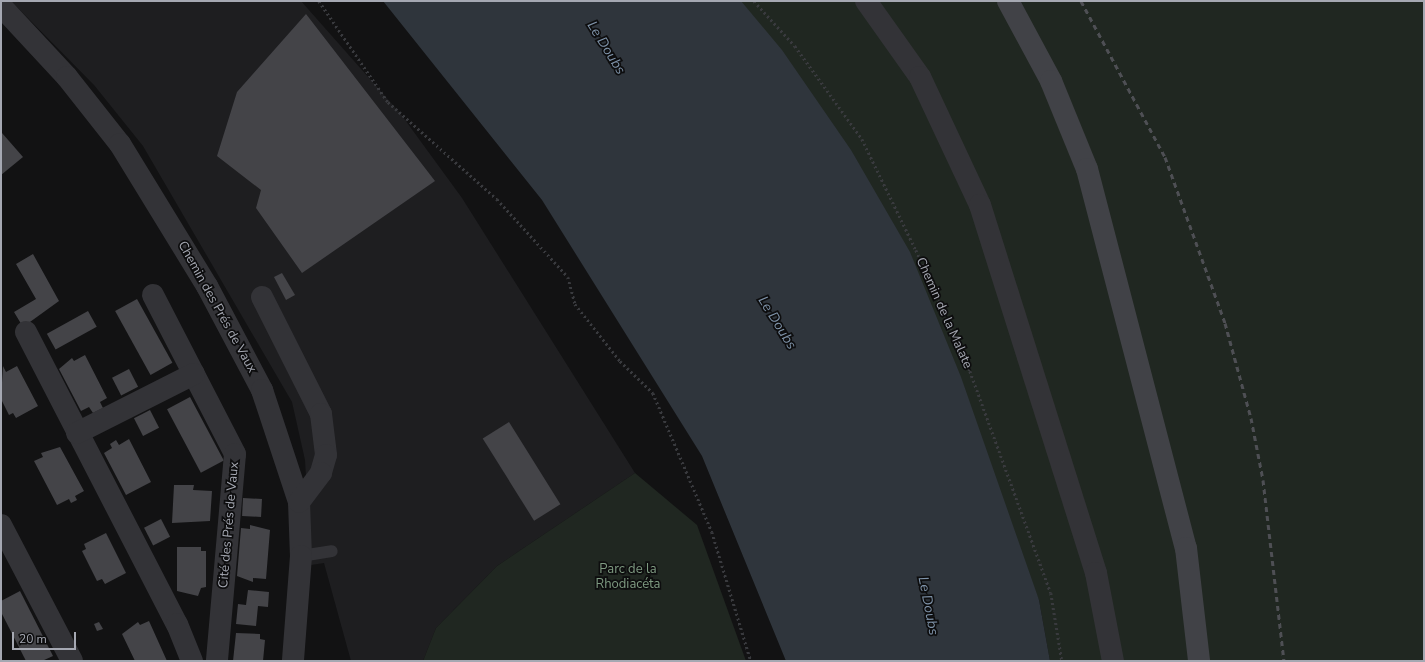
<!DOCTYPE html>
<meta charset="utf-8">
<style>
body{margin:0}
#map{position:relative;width:1425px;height:662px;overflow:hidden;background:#121213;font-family:"Nunito Sans",sans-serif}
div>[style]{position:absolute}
.built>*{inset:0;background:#1e1e20}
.green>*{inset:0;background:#202721}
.water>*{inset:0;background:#2f353c}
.building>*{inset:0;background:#444448;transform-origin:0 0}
.path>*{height:2.5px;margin-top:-1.25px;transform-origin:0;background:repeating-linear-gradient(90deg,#393a3e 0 2px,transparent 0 5px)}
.lane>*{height:12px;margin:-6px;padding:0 6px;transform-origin:6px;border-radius:6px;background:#333337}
.street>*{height:22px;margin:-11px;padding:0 11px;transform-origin:11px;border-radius:11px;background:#333337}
.secondary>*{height:22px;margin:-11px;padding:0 11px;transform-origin:11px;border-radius:11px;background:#414247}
.rail>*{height:3px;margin-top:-1.5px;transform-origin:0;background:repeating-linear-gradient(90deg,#4e4f54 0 5px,transparent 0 9px)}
span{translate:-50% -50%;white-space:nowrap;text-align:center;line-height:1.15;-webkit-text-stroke:3.5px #0d0d0e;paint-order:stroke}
.street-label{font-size:13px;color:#a5a8b2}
.park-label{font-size:13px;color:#7e9a81}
.water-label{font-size:14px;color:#7f93a9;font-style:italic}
.frame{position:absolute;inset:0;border:2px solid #a5a8b2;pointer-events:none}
.scale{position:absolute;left:12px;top:632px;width:64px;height:18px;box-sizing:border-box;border:2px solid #a5a8b2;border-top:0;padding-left:5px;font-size:12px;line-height:14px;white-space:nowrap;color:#a5a8b2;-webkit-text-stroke:3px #0d0d0e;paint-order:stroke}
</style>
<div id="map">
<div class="built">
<i style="clip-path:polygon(11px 1px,301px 1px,400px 113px,462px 198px,635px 473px,497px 566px,436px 628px,423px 661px,351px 661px,324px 563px,311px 565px,305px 460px,292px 402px,143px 146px,94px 85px)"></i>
</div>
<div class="green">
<i style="clip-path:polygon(733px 1px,1424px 1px,1424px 661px,1050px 661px,1039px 600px)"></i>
<i style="clip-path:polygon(635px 473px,697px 525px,746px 661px,423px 661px,436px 628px,497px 566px)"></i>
</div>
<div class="water">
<i style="clip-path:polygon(383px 1px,741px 1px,782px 50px,851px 150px,910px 252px,961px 377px,1039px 600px,1050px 661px,786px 661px,702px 456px,542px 200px)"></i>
</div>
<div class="building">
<i style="clip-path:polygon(306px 14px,435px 181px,302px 273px,256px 208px,261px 190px,217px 156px,237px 92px)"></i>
<i style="clip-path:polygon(2px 133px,23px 157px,1px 175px,1px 134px)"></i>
<i style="clip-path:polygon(33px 254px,59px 301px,23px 327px,14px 312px,36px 299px,16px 264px)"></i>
<i style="clip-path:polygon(282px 273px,295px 295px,286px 300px,274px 277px)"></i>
<i style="left:137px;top:299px;width:73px;height:25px;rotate:61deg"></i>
<i style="left:88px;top:311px;width:18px;height:47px;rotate:61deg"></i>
<i style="clip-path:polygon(85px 355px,107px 398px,100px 402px,103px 408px,93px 413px,89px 407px,81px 411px,59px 369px,72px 358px,74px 361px)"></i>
<i style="clip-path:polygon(3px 366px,6px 372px,17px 366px,38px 406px,16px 418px,13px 413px,9px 415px,1px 399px)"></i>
<i style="left:129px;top:369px;width:20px;height:19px;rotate:63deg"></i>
<i style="left:190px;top:397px;width:72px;height:26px;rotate:62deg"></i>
<i style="left:150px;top:410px;width:20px;height:18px;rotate:63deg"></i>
<i style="left:509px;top:422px;width:97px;height:31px;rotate:58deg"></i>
<i style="clip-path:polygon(129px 439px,151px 482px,126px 495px,104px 453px,112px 448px,110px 444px,116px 440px,119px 445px)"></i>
<i style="clip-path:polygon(60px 447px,84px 491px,75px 496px,77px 500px,71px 503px,69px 499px,57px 505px,34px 461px,43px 457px,41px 453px)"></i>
<i style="clip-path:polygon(174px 485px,194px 485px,193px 490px,212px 491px,210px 521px,172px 523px)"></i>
<i style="left:243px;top:498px;width:19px;height:18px;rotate:3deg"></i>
<i style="left:161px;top:519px;width:20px;height:19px;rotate:63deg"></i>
<i style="clip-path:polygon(250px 525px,270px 530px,266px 579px,253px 578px,253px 582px,237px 576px,241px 528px,250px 529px)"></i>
<i style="clip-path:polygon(106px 533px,126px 573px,105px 584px,102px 579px,97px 581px,82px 551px,86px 549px,84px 544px)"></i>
<i style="clip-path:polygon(177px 547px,201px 547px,201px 551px,206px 551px,206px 587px,201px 588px,198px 596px,177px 591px)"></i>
<i style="clip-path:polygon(248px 590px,269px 592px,268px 607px,258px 606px,256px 626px,236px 624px,238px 604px,246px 605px)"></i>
<i style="clip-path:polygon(20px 591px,53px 656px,42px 661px,26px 661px,1px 612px,1px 601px)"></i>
<i style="clip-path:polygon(149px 621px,167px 661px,135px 661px,122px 634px,138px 622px,140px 625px)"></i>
<i style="clip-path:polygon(99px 622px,103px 629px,97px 631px,94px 624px)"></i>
<i style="clip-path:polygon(236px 633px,260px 634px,260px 639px,265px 640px,263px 661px,233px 661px)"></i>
</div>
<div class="path">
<i style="left:319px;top:1px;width:122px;rotate:55.7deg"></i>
<i style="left:388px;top:102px;width:146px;rotate:41.7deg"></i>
<i style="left:497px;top:199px;width:105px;rotate:47.7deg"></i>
<i style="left:568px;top:277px;width:28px;rotate:75deg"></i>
<i style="left:575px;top:304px;width:73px;rotate:51.7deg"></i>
<i style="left:620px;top:361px;width:46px;rotate:44.1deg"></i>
<i style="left:653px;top:393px;width:151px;rotate:67deg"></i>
<i style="left:712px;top:532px;width:135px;rotate:73.2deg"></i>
<i style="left:754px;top:1px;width:61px;rotate:47.7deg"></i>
<i style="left:795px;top:46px;width:115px;rotate:54.2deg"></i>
<i style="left:862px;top:139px;width:123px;rotate:64.1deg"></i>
<i style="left:916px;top:250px;width:133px;rotate:65.9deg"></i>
<i style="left:970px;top:371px;width:236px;rotate:70deg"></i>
<i style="left:1051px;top:593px;width:69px;rotate:80.8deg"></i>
</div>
<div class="lane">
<i style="left:301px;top:556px;width:31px;rotate:-9deg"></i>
</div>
<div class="street">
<i style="left:866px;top:1px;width:93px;rotate:54.6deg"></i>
<i style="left:920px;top:77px;width:141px;rotate:64.9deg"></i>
<i style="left:980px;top:205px;width:386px;rotate:72.5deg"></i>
<i style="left:1096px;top:573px;width:90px;rotate:79.1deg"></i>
<i style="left:1px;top:6px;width:97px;rotate:47.1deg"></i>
<i style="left:67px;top:77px;width:85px;rotate:51.7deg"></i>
<i style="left:120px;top:144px;width:167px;rotate:58.5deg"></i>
<i style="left:207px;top:286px;width:118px;rotate:62.1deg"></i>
<i style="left:262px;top:390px;width:118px;rotate:71.7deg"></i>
<i style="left:299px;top:502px;width:54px;rotate:87.9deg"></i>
<i style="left:301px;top:556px;width:105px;rotate:94.4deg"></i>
<i style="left:153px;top:295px;width:179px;rotate:62.7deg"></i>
<i style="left:235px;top:454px;width:208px;rotate:95deg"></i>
<i style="left:262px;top:297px;width:131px;rotate:63.2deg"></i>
<i style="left:321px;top:414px;width:41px;rotate:83deg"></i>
<i style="left:326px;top:455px;width:19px;rotate:106deg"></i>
<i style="left:321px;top:473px;width:36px;rotate:127deg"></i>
<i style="left:26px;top:332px;width:329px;rotate:62.7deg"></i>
<i style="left:177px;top:624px;width:40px;rotate:68deg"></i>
<i style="left:77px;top:433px;width:131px;rotate:-26.8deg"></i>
<i style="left:1px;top:525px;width:153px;rotate:62.4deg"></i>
</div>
<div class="secondary">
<i style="left:1008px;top:1px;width:91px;rotate:61.7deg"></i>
<i style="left:1051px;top:81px;width:95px;rotate:67.8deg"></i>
<i style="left:1087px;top:169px;width:392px;rotate:75.4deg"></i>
<i style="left:1186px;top:548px;width:114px;rotate:83.4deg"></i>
</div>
<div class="rail">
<i style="left:1081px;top:1px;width:177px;rotate:61.7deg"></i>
<i style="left:1165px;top:157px;width:177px;rotate:70.1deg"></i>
<i style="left:1225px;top:323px;width:98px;rotate:74.7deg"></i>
<i style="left:1251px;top:418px;width:63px;rotate:79deg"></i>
<i style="left:1263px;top:480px;width:182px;rotate:83.4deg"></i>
</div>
<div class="street-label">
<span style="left:217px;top:307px;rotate:61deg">Chemin des Prés de Vaux</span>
<span style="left:944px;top:313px;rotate:66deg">Chemin de la Malate</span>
<span style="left:229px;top:525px;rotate:-85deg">Cité des Prés de Vaux</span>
</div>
<div class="park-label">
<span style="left:628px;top:577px">Parc de la<br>Rhodiacéta</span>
</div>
<div class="water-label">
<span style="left:606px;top:48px;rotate:58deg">Le Doubs</span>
<span style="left:777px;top:323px;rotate:58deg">Le Doubs</span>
<span style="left:928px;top:606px;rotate:79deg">Le Doubs</span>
</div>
<div class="frame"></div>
<div class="scale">20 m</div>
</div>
